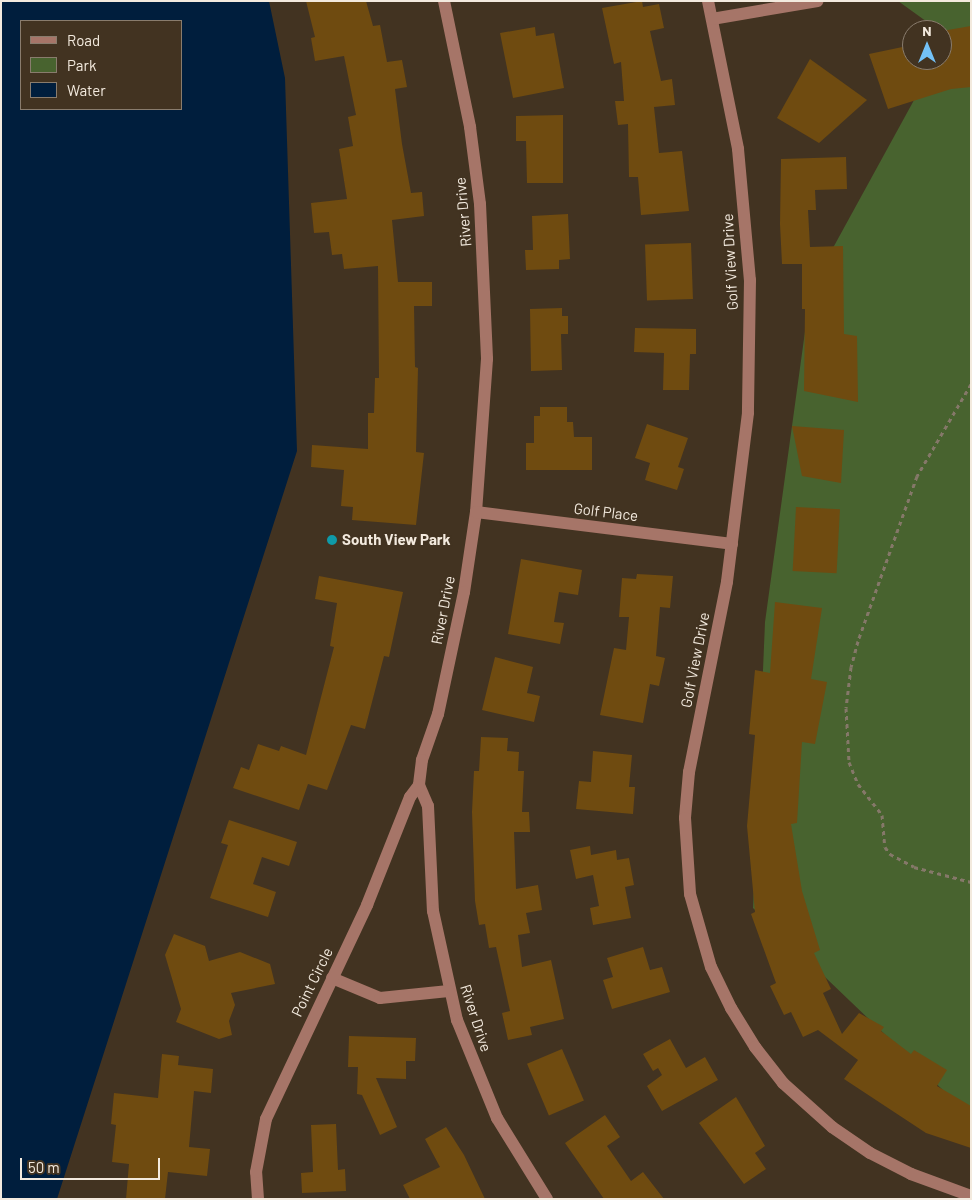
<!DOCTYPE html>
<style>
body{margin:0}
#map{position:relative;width:972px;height:1200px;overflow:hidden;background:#423321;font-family:Barlow,sans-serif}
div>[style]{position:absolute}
.green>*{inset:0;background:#48632f}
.water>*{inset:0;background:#001e3d}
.building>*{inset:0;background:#6f4b10;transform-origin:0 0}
.path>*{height:3px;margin-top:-1.5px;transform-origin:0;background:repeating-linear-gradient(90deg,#857869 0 4px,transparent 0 8px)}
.minor>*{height:12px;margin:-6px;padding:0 6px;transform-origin:6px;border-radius:6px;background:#a67568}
.dots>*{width:14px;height:14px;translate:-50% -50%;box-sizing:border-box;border:2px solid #423321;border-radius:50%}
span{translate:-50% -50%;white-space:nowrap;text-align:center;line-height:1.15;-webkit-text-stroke:4px #423321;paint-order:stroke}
.street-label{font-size:15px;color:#f3eade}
.poi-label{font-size:15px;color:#f3eade;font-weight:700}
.left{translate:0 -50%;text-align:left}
.frame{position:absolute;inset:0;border:2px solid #f3eade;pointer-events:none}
.legend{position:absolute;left:20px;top:20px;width:162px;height:90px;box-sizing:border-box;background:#423321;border:1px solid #897c6d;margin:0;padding:6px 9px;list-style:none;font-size:15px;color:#f3eade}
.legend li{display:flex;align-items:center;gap:10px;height:25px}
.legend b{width:25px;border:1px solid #897c6d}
.north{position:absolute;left:902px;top:20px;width:50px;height:50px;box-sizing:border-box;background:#423321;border:1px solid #897c6d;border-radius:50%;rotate:0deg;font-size:14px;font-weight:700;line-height:20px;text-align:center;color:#f3eade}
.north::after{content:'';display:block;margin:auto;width:18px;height:22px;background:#73c1f6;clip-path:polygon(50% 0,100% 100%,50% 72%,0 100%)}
.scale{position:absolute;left:20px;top:1158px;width:140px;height:22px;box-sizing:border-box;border:2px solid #f3eade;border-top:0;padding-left:6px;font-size:15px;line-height:18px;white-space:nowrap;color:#f3eade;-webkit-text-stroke:4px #423321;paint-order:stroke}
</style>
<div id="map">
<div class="green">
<i style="clip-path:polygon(898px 1px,971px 1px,971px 1117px,753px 908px,765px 622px,811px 288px,936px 60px,942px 60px,942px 48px,948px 37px)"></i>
</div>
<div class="water">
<i style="clip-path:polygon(evenodd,1px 1px,269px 1px,285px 78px,297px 451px,57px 1199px,1px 1199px,1px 1px,21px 21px,181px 21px,181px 109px,21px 109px,21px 21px)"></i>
</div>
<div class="building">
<i style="clip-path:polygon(306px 1px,366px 1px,373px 26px,380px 25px,387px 62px,402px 60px,407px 87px,395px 89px,402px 144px,411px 193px,422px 192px,424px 216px,392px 220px,398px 282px,432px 282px,432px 306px,414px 306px,415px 367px,418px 368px,416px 452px,424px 453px,416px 525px,352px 520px,353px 507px,341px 506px,344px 470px,311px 467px,312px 445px,368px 449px,368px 413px,374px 413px,375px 378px,379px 378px,378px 266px,344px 269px,342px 254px,332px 255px,329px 232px,314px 233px,311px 203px,347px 199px,339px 149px,353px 146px,348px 117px,356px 115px,344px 56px,315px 61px,311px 38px,315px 37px)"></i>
<i style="clip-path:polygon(642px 1px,643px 7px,659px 4px,664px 28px,650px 31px,661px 81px,672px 79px,675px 105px,654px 107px,659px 153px,682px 151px,689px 211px,641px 215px,638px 177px,629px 177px,628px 124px,618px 125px,615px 101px,624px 101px,621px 62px,614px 64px,602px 8px)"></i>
<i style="clip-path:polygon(971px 26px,971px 87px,951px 89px,888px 109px,869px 54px,912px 45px,912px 60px,946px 60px,942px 31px)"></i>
<i style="clip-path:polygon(535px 27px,536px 36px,554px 33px,564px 88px,513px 98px,500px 33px)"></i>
<i style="clip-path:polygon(810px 59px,867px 100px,819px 143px,777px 118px)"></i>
<i style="clip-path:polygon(563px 115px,563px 183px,527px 183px,526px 141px,516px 141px,516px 116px)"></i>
<i style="clip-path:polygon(846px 157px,847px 189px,815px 190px,816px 210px,808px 210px,810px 247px,843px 246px,844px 334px,857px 336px,858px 402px,804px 391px,805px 309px,802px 309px,802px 264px,782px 264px,780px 224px,781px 159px)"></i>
<i style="clip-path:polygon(568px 214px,570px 259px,559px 260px,559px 269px,526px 270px,525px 250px,533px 250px,532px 216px)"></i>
<i style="left:691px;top:243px;width:56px;height:46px;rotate:88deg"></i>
<i style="clip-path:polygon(562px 308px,562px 316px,568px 316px,568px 334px,561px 334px,562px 370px,531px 371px,530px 309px)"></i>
<i style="clip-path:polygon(635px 328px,696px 329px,696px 354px,690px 354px,689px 390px,663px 390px,664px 353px,634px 352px)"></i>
<i style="clip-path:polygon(540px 407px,567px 407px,567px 422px,573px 422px,574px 437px,592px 437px,592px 470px,526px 470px,526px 443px,534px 443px,534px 416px,540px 416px)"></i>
<i style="clip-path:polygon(647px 424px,688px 438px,678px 467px,684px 469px,677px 490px,645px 480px,650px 463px,635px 458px)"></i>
<i style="clip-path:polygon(792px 426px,844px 430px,841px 483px,802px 476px)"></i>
<i style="left:796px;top:507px;width:44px;height:64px;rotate:3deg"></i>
<i style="clip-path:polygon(521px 559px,582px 570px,578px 595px,559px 592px,554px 622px,564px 623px,560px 644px,508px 634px)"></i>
<i style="clip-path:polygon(637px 574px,673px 576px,670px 608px,660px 607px,656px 656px,665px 658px,659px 686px,650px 684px,643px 723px,600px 715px,614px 648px,626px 650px,629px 617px,619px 617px,622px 578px,636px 579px)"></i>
<i style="clip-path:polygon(319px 576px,403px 592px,389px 657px,384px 656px,365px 729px,351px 725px,327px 790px,308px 784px,299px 810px,233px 788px,241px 767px,249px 770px,258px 744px,279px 751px,281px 746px,306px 755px,334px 647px,330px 646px,337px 603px,315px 599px)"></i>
<i style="clip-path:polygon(775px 602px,822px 608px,811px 679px,827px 682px,815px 744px,802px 742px,797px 823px,791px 824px,802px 891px,820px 950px,814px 953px,831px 989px,823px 993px,842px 1034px,859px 1013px,884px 1027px,881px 1031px,911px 1054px,914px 1050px,947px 1070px,937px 1086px,971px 1106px,971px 1148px,926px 1133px,844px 1079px,858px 1060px,818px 1030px,803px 1037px,791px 1012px,784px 1015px,770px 986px,776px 983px,751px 914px,755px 912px,747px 826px,755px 735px,749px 734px,755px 670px,770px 673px)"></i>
<i style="clip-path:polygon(495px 657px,533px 667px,527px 693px,540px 696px,534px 722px,482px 710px)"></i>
<i style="clip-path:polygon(481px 737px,508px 738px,507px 751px,519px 752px,518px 771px,524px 771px,522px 812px,529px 812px,530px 832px,514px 832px,516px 889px,538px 885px,542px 910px,526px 913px,530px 933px,518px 935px,522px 967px,551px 960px,564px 1019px,530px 1027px,532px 1035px,508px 1040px,502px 1013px,510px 1011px,496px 947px,489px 948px,485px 924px,479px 925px,475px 901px,472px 812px,474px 771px,479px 771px)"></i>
<i style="clip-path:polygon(593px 751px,632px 755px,629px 787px,635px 787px,633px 814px,576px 809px,579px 781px,591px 782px)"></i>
<i style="clip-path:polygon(229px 820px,297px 842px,289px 866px,262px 857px,253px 884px,276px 892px,268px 917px,210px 898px,228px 845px,221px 843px)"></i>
<i style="clip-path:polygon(590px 846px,591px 855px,616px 850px,617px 860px,629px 858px,634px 885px,625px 887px,631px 918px,593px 925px,590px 908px,599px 906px,593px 875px,576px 879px,570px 850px)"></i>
<i style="clip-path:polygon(174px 934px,205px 946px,209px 961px,240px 952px,270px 964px,275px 984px,231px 993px,235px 1005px,229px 1021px,232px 1035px,219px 1039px,176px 1022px,181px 1009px,165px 955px)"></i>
<i style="clip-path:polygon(643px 947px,650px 970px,662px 967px,670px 992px,612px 1009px,603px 980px,613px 977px,607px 958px)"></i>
<i style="clip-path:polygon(349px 1036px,416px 1038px,415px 1061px,406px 1061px,406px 1079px,376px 1078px,397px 1127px,380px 1135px,362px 1095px,357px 1094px,358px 1067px,348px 1067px)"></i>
<i style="clip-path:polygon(670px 1039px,686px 1068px,705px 1057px,718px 1080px,662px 1111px,647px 1086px,662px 1075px,658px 1068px,653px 1071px,643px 1054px)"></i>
<i style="left:562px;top:1049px;width:56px;height:38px;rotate:67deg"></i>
<i style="clip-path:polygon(162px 1054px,179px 1056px,178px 1065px,213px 1069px,211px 1093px,194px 1091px,189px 1147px,210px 1149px,207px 1176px,168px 1172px,165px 1199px,126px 1199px,129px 1164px,112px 1162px,116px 1125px,111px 1124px,114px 1093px,158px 1098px)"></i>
<i style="clip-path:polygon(736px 1097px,765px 1146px,755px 1153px,766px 1169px,744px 1184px,699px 1123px)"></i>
<i style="clip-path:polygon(605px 1115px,620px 1137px,607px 1146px,631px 1181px,643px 1172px,664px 1199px,604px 1199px,565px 1143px)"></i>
<i style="clip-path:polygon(336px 1124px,338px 1170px,345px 1169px,346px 1191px,302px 1193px,301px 1173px,313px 1172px,311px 1125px)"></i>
<i style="clip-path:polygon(446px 1127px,464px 1155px,485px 1199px,410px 1199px,403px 1185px,440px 1167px,425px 1139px)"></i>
</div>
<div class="path">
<i style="left:971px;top:384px;width:107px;rotate:120.4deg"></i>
<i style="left:917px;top:476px;width:175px;rotate:109.7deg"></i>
<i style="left:858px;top:641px;width:27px;rotate:105deg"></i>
<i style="left:851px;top:667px;width:41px;rotate:97deg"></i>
<i style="left:846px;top:708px;width:54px;rotate:86.8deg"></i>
<i style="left:849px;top:762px;width:24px;rotate:68deg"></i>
<i style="left:858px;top:784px;width:39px;rotate:52deg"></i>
<i style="left:882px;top:815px;width:32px;rotate:85deg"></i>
<i style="left:885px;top:847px;width:9px;rotate:54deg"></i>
<i style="left:890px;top:854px;width:27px;rotate:28deg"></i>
<i style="left:914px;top:867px;width:59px;rotate:14.7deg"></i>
</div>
<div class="minor">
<i style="left:444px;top:1px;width:129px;rotate:78.3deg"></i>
<i style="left:470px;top:127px;width:78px;rotate:82.6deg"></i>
<i style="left:480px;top:204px;width:155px;rotate:87.4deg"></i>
<i style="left:487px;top:359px;width:153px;rotate:94.1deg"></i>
<i style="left:476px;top:512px;width:81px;rotate:98.5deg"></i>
<i style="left:464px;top:592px;width:125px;rotate:102deg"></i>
<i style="left:438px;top:714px;width:49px;rotate:109.2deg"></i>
<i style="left:422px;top:760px;width:25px;rotate:97deg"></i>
<i style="left:419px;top:785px;width:23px;rotate:67deg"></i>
<i style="left:428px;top:806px;width:105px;rotate:87.3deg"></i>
<i style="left:433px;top:911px;width:112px;rotate:77.6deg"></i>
<i style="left:457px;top:1020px;width:106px;rotate:67.8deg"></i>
<i style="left:497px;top:1118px;width:95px;rotate:58.3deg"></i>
<i style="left:708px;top:1px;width:151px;rotate:78.5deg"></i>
<i style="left:738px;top:149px;width:132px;rotate:84.8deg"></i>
<i style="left:750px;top:280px;width:133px;rotate:90.9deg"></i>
<i style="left:748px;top:413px;width:170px;rotate:97.1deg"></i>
<i style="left:727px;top:582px;width:194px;rotate:101.3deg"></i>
<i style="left:689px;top:772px;width:46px;rotate:95deg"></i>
<i style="left:685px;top:818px;width:76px;rotate:86.2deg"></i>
<i style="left:690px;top:894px;width:76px;rotate:74deg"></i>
<i style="left:711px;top:967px;width:46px;rotate:64deg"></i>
<i style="left:731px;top:1008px;width:46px;rotate:58.4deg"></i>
<i style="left:755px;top:1047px;width:46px;rotate:52.1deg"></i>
<i style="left:783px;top:1083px;width:66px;rotate:41.9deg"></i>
<i style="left:832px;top:1127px;width:46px;rotate:34.4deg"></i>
<i style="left:870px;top:1153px;width:46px;rotate:27.1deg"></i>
<i style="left:911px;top:1174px;width:64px;rotate:20.1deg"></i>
<i style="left:712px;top:19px;width:107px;rotate:-9.7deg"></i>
<i style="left:476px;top:512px;width:258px;rotate:7.1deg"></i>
<i style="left:332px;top:978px;width:52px;rotate:22.6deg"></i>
<i style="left:380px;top:998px;width:69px;rotate:-5.8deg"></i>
<i style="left:258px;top:1199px;width:27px;rotate:-94deg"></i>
<i style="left:256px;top:1172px;width:54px;rotate:-79.3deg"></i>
<i style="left:266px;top:1119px;width:237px;rotate:-64.7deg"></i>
<i style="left:367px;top:905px;width:116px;rotate:-68.3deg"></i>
<i style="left:410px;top:797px;width:15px;rotate:-53deg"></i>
</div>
<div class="dots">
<i style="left:332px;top:540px;background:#0f9aa8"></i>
</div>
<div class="street-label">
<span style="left:463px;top:212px;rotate:-95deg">River Drive</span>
<span style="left:730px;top:262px;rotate:-93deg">Golf View Drive</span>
<span style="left:606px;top:512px;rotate:7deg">Golf Place</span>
<span style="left:443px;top:610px;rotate:-79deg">River Drive</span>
<span style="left:695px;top:660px;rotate:-79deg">Golf View Drive</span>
<span style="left:312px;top:982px;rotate:-64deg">Point Circle</span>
<span style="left:476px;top:1018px;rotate:72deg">River Drive</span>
</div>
<div class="poi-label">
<span class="left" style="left:342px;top:540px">South View Park</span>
</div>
<div class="frame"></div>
<ul class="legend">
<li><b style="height:6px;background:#a67568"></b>Road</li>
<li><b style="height:14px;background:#48632f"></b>Park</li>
<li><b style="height:14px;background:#001e3d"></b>Water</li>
</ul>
<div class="north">N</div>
<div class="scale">50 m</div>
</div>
